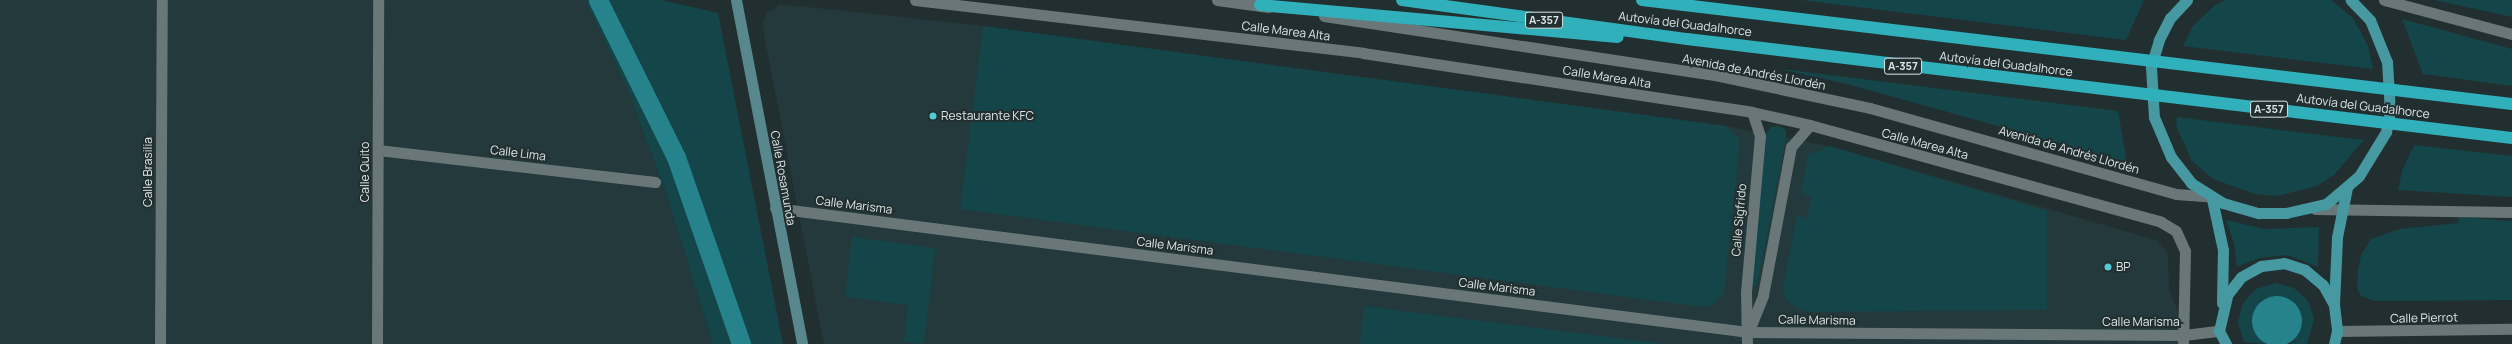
<!DOCTYPE html>
<meta charset="utf-8">
<style>
body{margin:0}
#map{position:relative;width:2512px;height:344px;overflow:hidden;background:#222f30;font-family:Manrope,sans-serif}
div>[style]{position:absolute}
.built>*{inset:0;background:#24393b}
.green>*{inset:0;background:#144549}
.water>*{inset:0;background:#26838b}
.round{border-radius:50%}
.canal>*{height:19px;margin:-9.5px;padding:0 9.5px;transform-origin:9.5px;border-radius:9.5px;background:#26838b}
.minor>*{height:11px;margin:-5.5px;padding:0 5.5px;transform-origin:5.5px;border-radius:5.5px;background:#697779}
.secondary>*{height:11px;margin:-5.5px;padding:0 5.5px;transform-origin:5.5px;border-radius:5.5px;background:#58888d}
.primary>*{height:11px;margin:-5.5px;padding:0 5.5px;transform-origin:5.5px;border-radius:5.5px;background:#4699a1}
.motorway>*{height:12px;margin:-6px;padding:0 6px;transform-origin:6px;border-radius:6px;background:#2fb0bb}
.dots>*{width:11px;height:11px;translate:-50% -50%;box-sizing:border-box;border:2px solid #222f30;border-radius:50%}
span{translate:-50% -50%;white-space:nowrap;text-align:center;line-height:1.15;-webkit-text-stroke:4px #222f30;paint-order:stroke}
.shield-label span{padding:1px 3px;background:#222f30;border:1px solid;border-radius:3px;-webkit-text-stroke-width:0}
.shield-label{font-size:11px;color:#dde5e6;font-weight:700}
.street-label{font-size:12px;color:#dde5e6}
.poi-label{font-size:12px;color:#dde5e6}
.left{translate:0 -50%;text-align:left}
</style>
<div id="map">
<div class="built">
<i style="clip-path:polygon(0 0,585px 0,628px 90px,667px 196px,713px 344px,0 344px)"></i>
<i style="clip-path:polygon(780px 4px,983px 26px,1726px 126px,1829px 146px,2156px 240px,2168px 253px,2169px 289px,2190px 344px,824px 344px,762px 24px,766px 14px)"></i>
</div>
<div class="green">
<i style="clip-path:polygon(585px 0,661px 0,718px 13px,783px 344px,713px 344px,667px 196px,628px 90px)"></i>
<i style="clip-path:polygon(1801px 0,2144px 0,2126px 40px)"></i>
<i style="clip-path:polygon(2226px 0,2331px 0,2353px 18px,2368px 46px,2373px 69px,2183px 46px,2193px 26px,2215px 5px)"></i>
<i style="clip-path:polygon(2434px 0,2512px 0,2512px 17px)"></i>
<i style="clip-path:polygon(2402px 19px,2512px 49px,2512px 86px,2423px 74px)"></i>
<i style="clip-path:polygon(983px 26px,1726px 126px,1739px 138px,1739px 150px,1724px 293px,1713px 305px,1703px 307px,960px 209px)"></i>
<i style="clip-path:polygon(1775px 68px,2118px 111px,2127px 162px,1847px 84px)"></i>
<i style="clip-path:polygon(2177px 117px,2321px 135px,2364px 140px,2334px 175px,2317px 186px,2277px 196px,2255px 194px,2213px 179px,2192px 161px,2176px 126px)"></i>
<i style="clip-path:polygon(1779px 126px,1786px 130px,1786px 137px,1757px 285px,1753px 287px,1765px 135px,1771px 127px)"></i>
<i style="clip-path:polygon(2414px 145px,2512px 156px,2512px 197px,2398px 190px,2402px 171px)"></i>
<i style="clip-path:polygon(1829px 146px,2047px 211px,2047px 310px,1807px 312px,1796px 308px,1786px 299px,1783px 287px,1797px 215px,1807px 218px,1812px 197px,1801px 194px,1808px 155px)"></i>
<i style="clip-path:polygon(2459px 217px,2512px 221px,2512px 300px,2374px 301px,2361px 296px,2357px 288px,2358px 271px,2361px 255px,2371px 239px,2400px 229px,2458px 223px)"></i>
<i style="clip-path:polygon(2226px 220px,2264px 229px,2319px 227px,2318px 267px,2288px 255px,2259px 258px,2237px 267px,2234px 243px)"></i>
<i style="clip-path:polygon(852px 237px,935px 248px,924px 344px,904px 342px,908px 305px,845px 297px)"></i>
<i style="clip-path:polygon(2276px 283px,2294px 288px,2308px 301px,2314px 319px,2307px 344px,2290px 344px,2296px 340px,2264px 344px,2244px 342px,2238px 323px,2243px 303px,2256px 289px)"></i>
<i style="clip-path:polygon(1364px 306px,1666px 344px,1360px 344px)"></i>
</div>
<div class="water">
<i class="round" style="left:2252px;top:296px;width:50px;height:50px"></i>
</div>
<div class="canal">
<i style="left:598px;top:0;width:175px;rotate:63.6deg"></i>
<i style="left:676px;top:157px;width:198px;rotate:70.8deg"></i>
</div>
<div class="minor">
<i style="left:915px;top:0;width:451px;rotate:6.7deg"></i>
<i style="left:1363px;top:53px;width:393px;rotate:8.6deg"></i>
<i style="left:1752px;top:112px;width:59px;rotate:12.6deg"></i>
<i style="left:1810px;top:125px;width:364px;rotate:15.4deg"></i>
<i style="left:2161px;top:222px;width:17px;rotate:31deg"></i>
<i style="left:2176px;top:231px;width:22px;rotate:66deg"></i>
<i style="left:2185px;top:251px;width:93px;rotate:91.2deg"></i>
<i style="left:1217px;top:0;width:52px;rotate:7.7deg"></i>
<i style="left:2384px;top:0;width:132px;rotate:14.9deg"></i>
<i style="left:1324px;top:16px;width:395px;rotate:8.6deg"></i>
<i style="left:1715px;top:75px;width:158px;rotate:12deg"></i>
<i style="left:1870px;top:108px;width:318px;rotate:15.7deg"></i>
<i style="left:2176px;top:194px;width:31px;rotate:4deg"></i>
<i style="left:378px;top:150px;width:279px;rotate:6.6deg"></i>
<i style="left:775px;top:208px;width:982px;rotate:7.26deg"></i>
<i style="left:1749px;top:332px;width:435px;rotate:0.4deg"></i>
<i style="left:2184px;top:335px;width:35px;rotate:-7deg"></i>
<i style="left:2315px;top:209px;width:197px;rotate:0.9deg"></i>
<i style="left:1750px;top:328px;width:35px;rotate:-68deg"></i>
<i style="left:1763px;top:295px;width:151px;rotate:-79.3deg"></i>
<i style="left:1791px;top:147px;width:29px;rotate:-49deg"></i>
<i style="left:2337px;top:331px;width:175px;rotate:-0.7deg"></i>
<i style="left:160px;top:344px;width:344px;rotate:-89.7deg"></i>
<i style="left:377px;top:344px;width:344px;rotate:-89.8deg"></i>
<i style="left:1747px;top:344px;width:52px;rotate:-91.1deg"></i>
<i style="left:1746px;top:292px;width:157px;rotate:-84.9deg"></i>
<i style="left:1760px;top:136px;width:25px;rotate:-108deg"></i>
</div>
<div class="secondary">
<i style="left:736px;top:0;width:350px;rotate:79.1deg"></i>
</div>
<div class="primary">
<i style="left:2187px;top:0;width:25px;rotate:133deg"></i>
<i style="left:2170px;top:18px;width:25px;rotate:117deg"></i>
<i style="left:2159px;top:40px;width:28px;rotate:107deg"></i>
<i style="left:2151px;top:67px;width:50px;rotate:86.6deg"></i>
<i style="left:2154px;top:117px;width:43px;rotate:67deg"></i>
<i style="left:2171px;top:157px;width:33px;rotate:52deg"></i>
<i style="left:2191px;top:183px;width:38px;rotate:32deg"></i>
<i style="left:2223px;top:203px;width:37px;rotate:16deg"></i>
<i style="left:2259px;top:213px;width:27px"></i>
<i style="left:2286px;top:213px;width:41px;rotate:-12.7deg"></i>
<i style="left:2326px;top:204px;width:43px;rotate:-40.3deg"></i>
<i style="left:2359px;top:176px;width:52px;rotate:-58.5deg"></i>
<i style="left:2386px;top:132px;width:20px;rotate:-79deg"></i>
<i style="left:2390px;top:112px;width:50px;rotate:-93.4deg"></i>
<i style="left:2387px;top:62px;width:45px;rotate:-112deg"></i>
<i style="left:2370px;top:20px;width:28px;rotate:-134deg"></i>
<i style="left:2212px;top:199px;width:52px;rotate:77.8deg"></i>
<i style="left:2223px;top:250px;width:53px;rotate:91.1deg"></i>
<i style="left:2334px;top:304px;width:67px;rotate:-87.4deg"></i>
<i style="left:2337px;top:237px;width:50px;rotate:-78.5deg"></i>
<i style="left:2226px;top:344px;width:15px;rotate:-118deg"></i>
<i style="left:2219px;top:331px;width:37px;rotate:-77deg"></i>
<i style="left:2227px;top:295px;width:23px;rotate:-52deg"></i>
<i style="left:2241px;top:277px;width:23px;rotate:-29deg"></i>
<i style="left:2261px;top:266px;width:23px;rotate:-7deg"></i>
<i style="left:2284px;top:263px;width:22px;rotate:18deg"></i>
<i style="left:2305px;top:270px;width:23px;rotate:40deg"></i>
<i style="left:2323px;top:285px;width:23px;rotate:61deg"></i>
<i style="left:2334px;top:305px;width:26px;rotate:83deg"></i>
<i style="left:2337px;top:331px;width:13px;rotate:103deg"></i>
</div>
<div class="motorway">
<i style="left:1402px;top:0;width:288px;rotate:7.8deg"></i>
<i style="left:1687px;top:39px;width:831px;rotate:6.84deg"></i>
<i style="left:1642px;top:0;width:876px;rotate:6.82deg"></i>
<i style="left:1260px;top:5px;width:359px;rotate:5.1deg"></i>
</div>
<div class="dots">
<i style="left:933px;top:116px;background:#52cbd7"></i>
<i style="left:2108px;top:267px;background:#52cbd7"></i>
</div>
<div class="shield-label">
<span style="left:1544px;top:20px">A-357</span>
<span style="left:1903px;top:66px">A-357</span>
<span style="left:2269px;top:109px">A-357</span>
</div>
<div class="street-label">
<span style="left:1685px;top:24px;rotate:7deg">Autovía del Guadalhorce</span>
<span style="left:1286px;top:31px;rotate:7deg">Calle Marea Alta</span>
<span style="left:2006px;top:64px;rotate:7deg">Autovía del Guadalhorce</span>
<span style="left:1754px;top:72px;rotate:11deg">Avenida de Andrés Llordén</span>
<span style="left:1607px;top:77px;rotate:9deg">Calle Marea Alta</span>
<span style="left:2363px;top:106px;rotate:7deg">Autovía del Guadalhorce</span>
<span style="left:1925px;top:144px;rotate:15deg">Calle Marea Alta</span>
<span style="left:2069px;top:150px;rotate:16deg">Avenida de Andrés Llordén</span>
<span style="left:518px;top:153px;rotate:7deg">Calle Lima</span>
<span style="left:148px;top:172px;rotate:-90deg">Calle Brasilia</span>
<span style="left:365px;top:172px;rotate:-90deg">Calle Quito</span>
<span style="left:783px;top:178px;rotate:80deg">Calle Rosamunda</span>
<span style="left:854px;top:205px;rotate:7deg">Calle Marisma</span>
<span style="left:1739px;top:220px;rotate:-85deg">Calle Sigfrido</span>
<span style="left:1175px;top:246px;rotate:7deg">Calle Marisma</span>
<span style="left:1497px;top:287px;rotate:7deg">Calle Marisma</span>
<span style="left:2424px;top:318px;rotate:-1deg">Calle Pierrot</span>
<span style="left:1817px;top:320px;rotate:1deg">Calle Marisma</span>
<span style="left:2141px;top:322px">Calle Marisma</span>
</div>
<div class="poi-label">
<span class="left" style="left:941px;top:116px">Restaurante KFC</span>
<span class="left" style="left:2116px;top:267px">BP</span>
</div>
</div>
